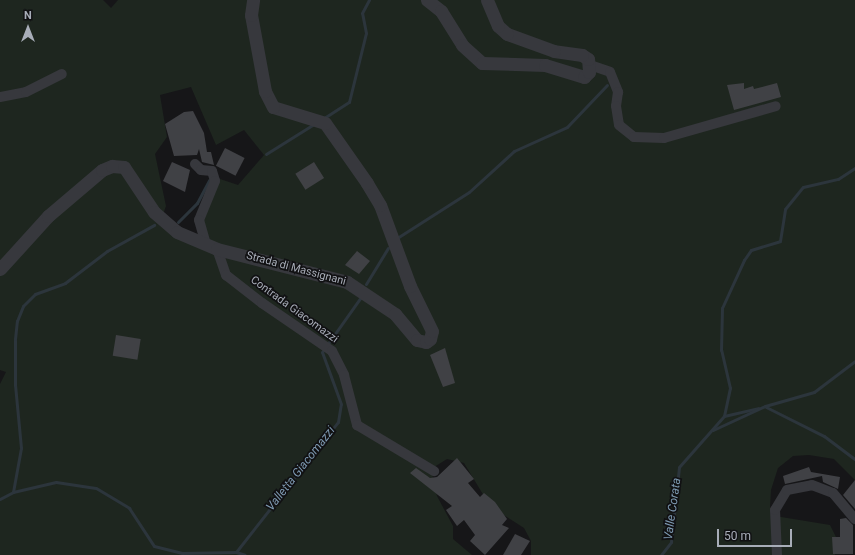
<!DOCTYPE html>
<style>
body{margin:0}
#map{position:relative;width:855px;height:555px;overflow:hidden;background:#161618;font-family:Roboto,sans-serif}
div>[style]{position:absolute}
.green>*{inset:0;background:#1e261f}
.stream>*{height:3px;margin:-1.5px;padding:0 1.5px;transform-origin:1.5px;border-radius:1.5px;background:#2c353c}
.building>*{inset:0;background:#404145;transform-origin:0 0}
.minor>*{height:10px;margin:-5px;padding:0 5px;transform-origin:5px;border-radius:5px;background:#37383d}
.tertiary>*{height:13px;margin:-6.5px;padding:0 6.5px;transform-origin:6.5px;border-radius:6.5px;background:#37383d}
span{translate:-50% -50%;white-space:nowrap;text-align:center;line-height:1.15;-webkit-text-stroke:3.5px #111113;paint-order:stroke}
.street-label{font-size:11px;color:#a8adb8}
.water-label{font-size:12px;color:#7f9bb3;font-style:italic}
.north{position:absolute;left:8px;top:8px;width:40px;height:40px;-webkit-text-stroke:3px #111113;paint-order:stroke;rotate:0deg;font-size:11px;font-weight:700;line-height:16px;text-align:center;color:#a8adb8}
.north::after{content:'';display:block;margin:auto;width:14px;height:18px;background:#a8adb8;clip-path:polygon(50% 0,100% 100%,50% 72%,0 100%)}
.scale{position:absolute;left:717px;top:529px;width:75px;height:18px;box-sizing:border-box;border:2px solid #a8adb8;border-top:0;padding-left:5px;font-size:12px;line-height:14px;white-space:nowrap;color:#a8adb8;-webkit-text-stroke:3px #111113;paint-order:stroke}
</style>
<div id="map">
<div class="green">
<i style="clip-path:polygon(evenodd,0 0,103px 0,111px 8px,118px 0,855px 0,855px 480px,834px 459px,809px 455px,793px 456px,778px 468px,771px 490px,770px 507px,775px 516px,830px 525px,837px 539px,835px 555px,531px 555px,531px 541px,524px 528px,490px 506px,464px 463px,447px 459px,431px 469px,437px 496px,453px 526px,453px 539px,472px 555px,0 555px,0 384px,6px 372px,0 370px,0 0,191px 87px,216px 145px,244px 130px,264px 155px,238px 185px,214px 177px,198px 213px,200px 243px,160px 223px,166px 206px,155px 154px,167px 137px,160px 95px,191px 87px)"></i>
</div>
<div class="stream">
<i style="left:324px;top:118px;width:30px;rotate:-33deg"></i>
<i style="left:349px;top:102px;width:71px;rotate:-76.2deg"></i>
<i style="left:366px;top:33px;width:20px;rotate:-101deg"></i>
<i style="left:362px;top:13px;width:15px;rotate:-62deg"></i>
<i style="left:266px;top:154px;width:57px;rotate:-32deg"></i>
<i style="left:178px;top:222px;width:27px;rotate:-45deg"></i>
<i style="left:197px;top:203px;width:26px;rotate:-62deg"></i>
<i style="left:397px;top:238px;width:85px;rotate:-32.6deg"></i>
<i style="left:469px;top:192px;width:61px;rotate:-42.3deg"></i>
<i style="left:514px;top:151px;width:58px;rotate:-24.4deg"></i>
<i style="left:567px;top:127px;width:58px;rotate:-46.4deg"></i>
<i style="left:366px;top:284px;width:42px;rotate:-58.6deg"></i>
<i style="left:766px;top:407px;width:65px;rotate:26.6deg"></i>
<i style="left:824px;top:436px;width:39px;rotate:37deg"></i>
<i style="left:724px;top:416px;width:35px;rotate:-13deg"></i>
<i style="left:713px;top:430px;width:57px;rotate:-24.8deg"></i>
<i style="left:765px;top:406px;width:51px;rotate:-15.9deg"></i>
<i style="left:814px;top:392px;width:51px;rotate:-37.1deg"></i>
<i style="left:13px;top:492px;width:45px;rotate:-79.7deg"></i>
<i style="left:21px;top:448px;width:63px;rotate:-95.4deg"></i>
<i style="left:15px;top:385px;width:46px;rotate:-90deg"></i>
<i style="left:15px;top:339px;width:18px;rotate:-84deg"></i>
<i style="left:17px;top:321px;width:16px;rotate:-68deg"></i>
<i style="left:23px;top:306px;width:17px;rotate:-45deg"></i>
<i style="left:35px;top:294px;width:32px;rotate:-20deg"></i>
<i style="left:65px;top:283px;width:53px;rotate:-37.3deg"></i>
<i style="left:107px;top:251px;width:54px;rotate:-29deg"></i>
<i style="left:0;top:499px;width:15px;rotate:-28deg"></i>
<i style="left:13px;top:492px;width:44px;rotate:-13.1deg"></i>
<i style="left:56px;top:482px;width:40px;rotate:8.5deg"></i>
<i style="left:96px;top:488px;width:39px;rotate:31deg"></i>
<i style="left:129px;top:508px;width:45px;rotate:56.7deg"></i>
<i style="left:154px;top:546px;width:29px;rotate:14deg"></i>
<i style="left:182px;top:553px;width:54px;rotate:-1.1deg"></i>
<i style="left:236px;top:552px;width:9px;rotate:18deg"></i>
<i style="left:236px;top:552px;width:165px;rotate:-51.9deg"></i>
<i style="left:338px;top:422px;width:18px;rotate:-81deg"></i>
<i style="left:341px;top:404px;width:55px;rotate:-110.1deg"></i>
<i style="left:322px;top:352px;width:67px;rotate:-54.7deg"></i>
<i style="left:661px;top:555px;width:16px;rotate:-52deg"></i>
<i style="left:671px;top:542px;width:75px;rotate:-83.9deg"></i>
<i style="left:679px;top:467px;width:68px;rotate:-48.6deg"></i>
<i style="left:724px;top:416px;width:29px;rotate:-78deg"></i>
<i style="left:730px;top:388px;width:39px;rotate:-103deg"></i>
<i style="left:721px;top:350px;width:42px;rotate:-88.6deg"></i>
<i style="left:722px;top:308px;width:53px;rotate:-65.4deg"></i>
<i style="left:744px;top:260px;width:12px;rotate:-55deg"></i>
<i style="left:751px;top:250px;width:30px;rotate:-17deg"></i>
<i style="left:780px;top:241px;width:32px;rotate:-81deg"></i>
<i style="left:785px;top:209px;width:28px;rotate:-51deg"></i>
<i style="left:803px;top:187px;width:36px;rotate:-13deg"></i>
<i style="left:838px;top:179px;width:20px;rotate:-33deg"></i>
</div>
<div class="building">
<i style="clip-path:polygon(744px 83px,744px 89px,753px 86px,754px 89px,777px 83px,781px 97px,734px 110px,727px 85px)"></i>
<i style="clip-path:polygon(193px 111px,204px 133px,207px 152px,211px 152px,214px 165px,202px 162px,199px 149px,197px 155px,174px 156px,165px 124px,184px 112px)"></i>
<i style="left:225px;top:148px;width:22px;height:20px;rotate:27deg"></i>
<i style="clip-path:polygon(172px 162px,190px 170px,185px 192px,163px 181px)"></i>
<i style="left:314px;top:162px;width:19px;height:22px;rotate:58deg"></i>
<i style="clip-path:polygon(357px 251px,370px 261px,359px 274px,345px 265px)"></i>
<i style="left:116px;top:335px;width:25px;height:21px;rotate:9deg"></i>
<i style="clip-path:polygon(445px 348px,455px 383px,443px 387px,430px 355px)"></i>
<i style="clip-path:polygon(457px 458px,474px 479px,468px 483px,480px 497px,484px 493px,495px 502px,507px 519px,502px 525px,509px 528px,485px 555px,470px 541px,475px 535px,464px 520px,457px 526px,446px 510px,452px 506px,410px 473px,416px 468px,430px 478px,437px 477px)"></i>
<i style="clip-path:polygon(809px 467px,811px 472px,840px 477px,838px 489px,823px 482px,822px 476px,785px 484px,783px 476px)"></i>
<i style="clip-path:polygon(855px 480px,855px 509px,843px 495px)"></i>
<i style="clip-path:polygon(846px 518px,853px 525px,853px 554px,833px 554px,832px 537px,840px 537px,840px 519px)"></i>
<i style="clip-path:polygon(515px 534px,530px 541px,521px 555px,503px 555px)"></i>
</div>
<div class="minor">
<i style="left:590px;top:65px;width:21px;rotate:19deg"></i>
<i style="left:610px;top:72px;width:22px;rotate:68deg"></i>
<i style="left:618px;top:92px;width:14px;rotate:98deg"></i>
<i style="left:616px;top:106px;width:19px;rotate:81deg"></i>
<i style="left:619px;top:125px;width:19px;rotate:39deg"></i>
<i style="left:634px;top:137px;width:30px;rotate:2deg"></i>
<i style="left:664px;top:138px;width:116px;rotate:-15.9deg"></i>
<i style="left:0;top:97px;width:26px;rotate:-11deg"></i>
<i style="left:26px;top:92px;width:40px;rotate:-26.6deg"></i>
<i style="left:195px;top:164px;width:8px;rotate:45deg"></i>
<i style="left:201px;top:170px;width:11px;rotate:5deg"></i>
<i style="left:212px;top:171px;width:10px;rotate:73deg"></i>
<i style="left:215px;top:181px;width:42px;rotate:112.3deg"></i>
<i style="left:199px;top:220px;width:26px;rotate:74deg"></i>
<i style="left:217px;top:249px;width:28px;rotate:71deg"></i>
<i style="left:226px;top:275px;width:46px;rotate:37.9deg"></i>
<i style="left:262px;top:303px;width:85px;rotate:34.4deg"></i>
<i style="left:332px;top:351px;width:27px;rotate:63deg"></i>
<i style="left:344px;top:375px;width:52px;rotate:75.4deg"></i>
<i style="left:357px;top:425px;width:90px;rotate:30.9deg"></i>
<i style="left:777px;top:555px;width:45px;rotate:-92.5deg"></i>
<i style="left:775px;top:510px;width:23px;rotate:-59deg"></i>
<i style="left:787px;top:490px;width:25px;rotate:-11deg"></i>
<i style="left:812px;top:485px;width:22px;rotate:21deg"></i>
<i style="left:833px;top:493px;width:34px;rotate:50deg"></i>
</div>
<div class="tertiary">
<i style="left:427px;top:0;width:18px;rotate:38deg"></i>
<i style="left:441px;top:11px;width:40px;rotate:58deg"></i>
<i style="left:462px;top:45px;width:27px;rotate:42deg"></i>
<i style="left:482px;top:63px;width:63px;rotate:1.8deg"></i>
<i style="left:545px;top:65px;width:41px;rotate:17.1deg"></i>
<i style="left:584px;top:77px;width:7px;rotate:-45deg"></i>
<i style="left:589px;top:72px;width:13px;rotate:-94deg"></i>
<i style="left:588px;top:59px;width:7px;rotate:-146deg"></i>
<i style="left:582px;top:55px;width:28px;rotate:-172deg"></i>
<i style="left:554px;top:51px;width:50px;rotate:-160.1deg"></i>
<i style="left:507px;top:34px;width:12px;rotate:-138deg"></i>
<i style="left:498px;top:26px;width:28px;rotate:-113deg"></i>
<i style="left:0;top:269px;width:72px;rotate:-47.8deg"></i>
<i style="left:48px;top:216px;width:71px;rotate:-40.4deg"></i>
<i style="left:102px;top:170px;width:11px;rotate:-22deg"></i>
<i style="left:112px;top:166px;width:12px;rotate:5deg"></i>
<i style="left:124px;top:167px;width:54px;rotate:56.3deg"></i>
<i style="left:154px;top:212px;width:30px;rotate:41deg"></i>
<i style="left:177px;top:232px;width:43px;rotate:23deg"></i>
<i style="left:217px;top:249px;width:134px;rotate:14.2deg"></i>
<i style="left:347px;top:282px;width:58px;rotate:33.7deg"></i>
<i style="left:395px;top:314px;width:34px;rotate:50deg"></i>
<i style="left:417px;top:340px;width:9px;rotate:13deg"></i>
<i style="left:426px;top:342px;width:5px;rotate:-37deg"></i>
<i style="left:430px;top:339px;width:8px;rotate:-76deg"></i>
<i style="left:432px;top:331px;width:50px;rotate:-116.1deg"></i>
<i style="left:410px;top:286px;width:86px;rotate:-110.3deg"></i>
<i style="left:380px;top:205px;width:26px;rotate:-121deg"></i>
<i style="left:367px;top:183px;width:73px;rotate:-125deg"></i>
<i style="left:325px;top:123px;width:54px;rotate:-162.9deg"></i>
<i style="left:273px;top:107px;width:18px;rotate:-117deg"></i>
<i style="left:265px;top:91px;width:77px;rotate:-100.4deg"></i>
<i style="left:251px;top:15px;width:15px;rotate:-82deg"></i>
</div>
<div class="street-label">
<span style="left:296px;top:269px;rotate:15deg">Strada di Massignani</span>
<span style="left:294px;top:310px;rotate:36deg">Contrada Giacomazzi</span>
</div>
<div class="water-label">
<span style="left:301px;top:469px;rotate:-52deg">Valletta Giacomazzi</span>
<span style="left:673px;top:509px;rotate:-82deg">Valle Corata</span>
</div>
<div class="north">N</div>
<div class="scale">50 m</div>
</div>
